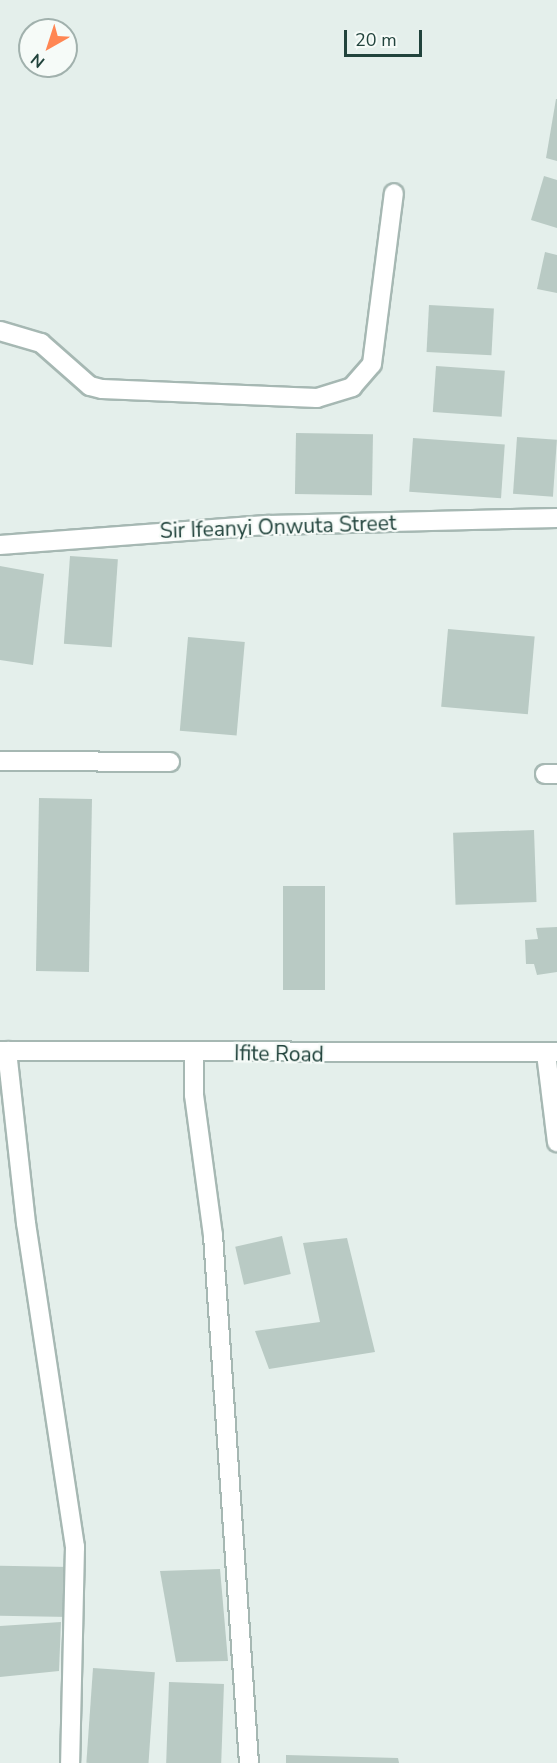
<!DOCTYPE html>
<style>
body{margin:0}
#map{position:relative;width:557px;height:1763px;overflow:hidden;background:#e4efeb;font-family:"Nunito Sans",sans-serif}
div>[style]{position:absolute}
.building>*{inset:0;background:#b9cac4;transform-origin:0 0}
.roads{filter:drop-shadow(2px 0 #a6b8b3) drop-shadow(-2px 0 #a6b8b3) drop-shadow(0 2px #a6b8b3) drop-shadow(0 -2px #a6b8b3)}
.minor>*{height:18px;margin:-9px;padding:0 9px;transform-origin:9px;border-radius:9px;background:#fff}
span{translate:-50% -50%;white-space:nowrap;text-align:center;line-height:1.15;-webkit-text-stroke:4.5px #f6fbf8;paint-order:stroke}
.street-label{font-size:21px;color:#21433c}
.north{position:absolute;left:18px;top:18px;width:60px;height:60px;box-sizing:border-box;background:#f6fbf8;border:2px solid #a1b1ad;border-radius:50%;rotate:219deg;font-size:16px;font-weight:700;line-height:24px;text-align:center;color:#21433c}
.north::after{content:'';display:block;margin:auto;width:21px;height:27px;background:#ff8653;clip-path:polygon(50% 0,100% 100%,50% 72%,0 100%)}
.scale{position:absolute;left:344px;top:30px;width:78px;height:27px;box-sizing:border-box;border:3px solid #21433c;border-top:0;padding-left:8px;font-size:18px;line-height:21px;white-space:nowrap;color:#21433c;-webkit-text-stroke:4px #f6fbf8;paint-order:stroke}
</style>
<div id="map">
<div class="building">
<i style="clip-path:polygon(556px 99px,557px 99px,557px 161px,546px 158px)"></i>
<i style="clip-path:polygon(544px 176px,557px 180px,557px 228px,531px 220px)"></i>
<i style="clip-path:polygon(545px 252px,557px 255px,557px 293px,537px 289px)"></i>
<i style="left:429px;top:305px;width:65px;height:47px;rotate:3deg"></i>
<i style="left:436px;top:366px;width:69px;height:46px;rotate:4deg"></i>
<i style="left:296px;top:433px;width:77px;height:61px;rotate:1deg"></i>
<i style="left:517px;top:437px;width:40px;height:57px;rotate:4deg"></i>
<i style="left:413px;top:438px;width:92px;height:54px;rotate:4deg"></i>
<i style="left:70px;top:556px;width:48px;height:88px;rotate:4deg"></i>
<i style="clip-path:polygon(0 566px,44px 574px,33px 665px,0 660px)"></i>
<i style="left:448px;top:629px;width:87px;height:78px;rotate:5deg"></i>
<i style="left:188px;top:637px;width:57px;height:94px;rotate:5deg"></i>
<i style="left:39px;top:798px;width:53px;height:173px;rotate:1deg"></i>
<i style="left:534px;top:830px;width:72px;height:81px;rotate:88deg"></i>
<i style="left:283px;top:886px;width:42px;height:104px"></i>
<i style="clip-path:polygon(557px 927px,557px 972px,537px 975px,534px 964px,526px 964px,525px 940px,538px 939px,536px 928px)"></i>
<i style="left:282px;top:1236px;width:39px;height:48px;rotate:77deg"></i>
<i style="clip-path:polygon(347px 1238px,375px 1352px,269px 1369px,255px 1331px,320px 1322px,303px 1243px)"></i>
<i style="left:70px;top:1567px;width:50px;height:70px;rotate:91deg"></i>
<i style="clip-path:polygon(220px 1569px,228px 1661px,176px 1662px,160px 1571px)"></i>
<i style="clip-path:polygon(61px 1622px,59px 1671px,0 1677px,0 1626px)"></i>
<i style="left:93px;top:1668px;width:62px;height:95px;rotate:4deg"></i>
<i style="left:169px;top:1682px;width:55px;height:81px;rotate:2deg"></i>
<i style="clip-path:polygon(286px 1755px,398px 1758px,399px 1763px,286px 1763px)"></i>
</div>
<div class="roads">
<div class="minor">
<i style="left:0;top:331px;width:43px;rotate:16.3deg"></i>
<i style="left:41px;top:343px;width:65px;rotate:41.3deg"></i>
<i style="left:90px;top:386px;width:12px;rotate:14deg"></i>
<i style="left:102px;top:389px;width:215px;rotate:2.4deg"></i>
<i style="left:317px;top:398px;width:37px;rotate:-17deg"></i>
<i style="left:352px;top:387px;width:30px;rotate:-49deg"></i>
<i style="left:372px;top:364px;width:172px;rotate:-82.7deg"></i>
<i style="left:0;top:545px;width:270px;rotate:-4.3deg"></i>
<i style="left:269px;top:525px;width:288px;rotate:-1.4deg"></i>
<i style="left:0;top:761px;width:170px;rotate:0.3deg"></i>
<i style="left:545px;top:774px;width:12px"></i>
<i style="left:0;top:1051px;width:557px;rotate:0.1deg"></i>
<i style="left:7px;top:1051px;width:173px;rotate:83.7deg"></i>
<i style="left:26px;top:1223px;width:328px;rotate:81.4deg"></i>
<i style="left:75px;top:1547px;width:216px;rotate:91.3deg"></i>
<i style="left:194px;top:1053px;width:42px;rotate:90deg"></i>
<i style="left:194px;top:1095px;width:141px;rotate:82.3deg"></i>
<i style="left:213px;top:1235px;width:529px;rotate:86.1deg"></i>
<i style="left:546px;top:1053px;width:90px;rotate:83deg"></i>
</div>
</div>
<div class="street-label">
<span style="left:278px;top:527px;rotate:-2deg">Sir Ifeanyi Onwuta Street</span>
<span style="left:279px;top:1054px;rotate:1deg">Ifite Road</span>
</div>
<div class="north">N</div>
<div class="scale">20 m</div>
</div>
